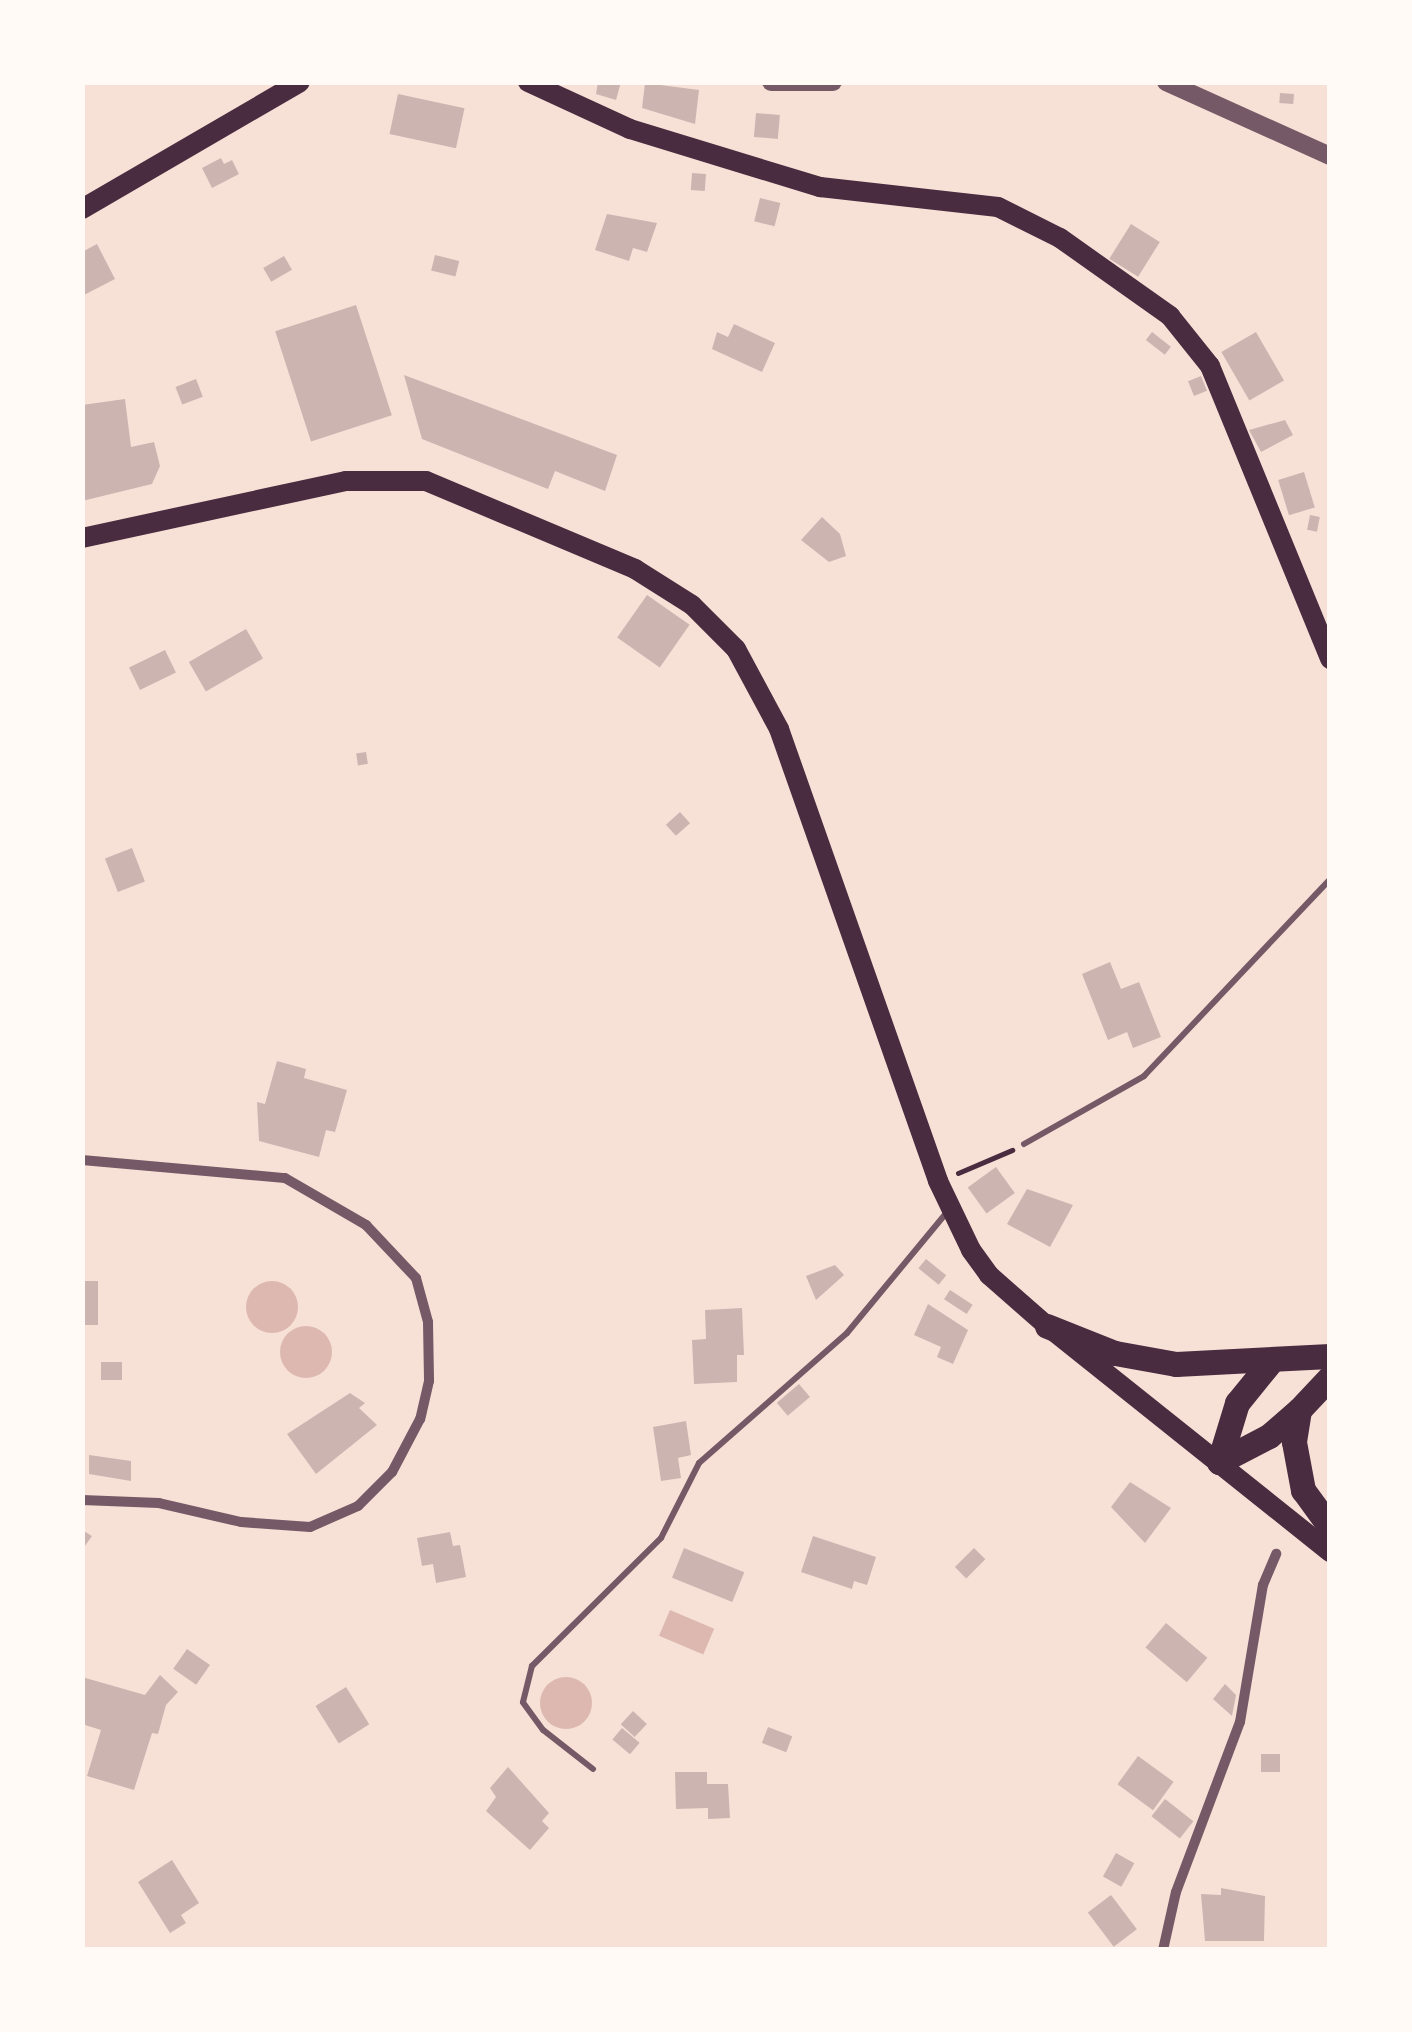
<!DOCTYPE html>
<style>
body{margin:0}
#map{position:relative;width:1412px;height:2032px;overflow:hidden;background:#f7e1d7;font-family:"Nunito Sans",sans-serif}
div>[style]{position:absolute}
.water>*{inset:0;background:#dcb8b0;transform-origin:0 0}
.round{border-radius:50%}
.building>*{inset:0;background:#ccb4b1;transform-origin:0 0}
.path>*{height:5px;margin:-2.5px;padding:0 2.5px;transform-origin:2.5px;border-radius:2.5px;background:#4a2c40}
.service>*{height:6px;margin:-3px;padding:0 3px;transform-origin:3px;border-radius:3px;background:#755966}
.minor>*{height:10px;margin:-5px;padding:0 5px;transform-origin:5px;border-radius:5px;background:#755966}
.tertiary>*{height:18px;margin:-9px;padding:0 9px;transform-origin:9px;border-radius:9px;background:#755966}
.secondary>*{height:20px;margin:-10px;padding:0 10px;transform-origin:10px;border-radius:10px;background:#4a2c40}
.motorway>*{height:25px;margin:-12.5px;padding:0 12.5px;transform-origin:12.5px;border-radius:12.5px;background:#4a2c40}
span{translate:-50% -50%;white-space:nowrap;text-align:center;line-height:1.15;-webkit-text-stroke:9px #fffaf5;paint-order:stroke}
.frame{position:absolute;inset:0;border:85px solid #fffaf5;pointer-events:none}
</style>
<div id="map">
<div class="water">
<i class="round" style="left:246px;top:1281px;width:52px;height:52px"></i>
<i class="round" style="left:280px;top:1326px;width:52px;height:52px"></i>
<i style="left:670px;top:1610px;width:48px;height:28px;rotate:23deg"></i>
<i class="round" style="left:540px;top:1677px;width:52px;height:52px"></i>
</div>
<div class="building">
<i style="clip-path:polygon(598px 82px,621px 82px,616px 100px,596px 94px)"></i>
<i style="clip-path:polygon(645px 83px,699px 90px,695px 124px,642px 108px)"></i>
<i style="left:1280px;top:93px;width:14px;height:10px;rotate:4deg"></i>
<i style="left:398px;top:94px;width:68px;height:41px;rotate:12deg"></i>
<i style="left:756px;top:113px;width:24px;height:24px;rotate:5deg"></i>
<i style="clip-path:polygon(221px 158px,224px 164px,232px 160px,239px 174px,212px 188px,202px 168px)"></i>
<i style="left:692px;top:173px;width:14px;height:17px;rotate:4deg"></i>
<i style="left:760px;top:198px;width:21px;height:24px;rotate:14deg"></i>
<i style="clip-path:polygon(607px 214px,657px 223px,647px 252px,633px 248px,629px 261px,595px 250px)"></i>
<i style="left:1131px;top:224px;width:34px;height:41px;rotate:32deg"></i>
<i style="clip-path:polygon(97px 244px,115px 279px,82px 296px,82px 252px)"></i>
<i style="left:435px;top:255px;width:25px;height:16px;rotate:14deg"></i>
<i style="left:284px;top:256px;width:16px;height:24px;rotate:60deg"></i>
<i style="left:356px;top:305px;width:116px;height:85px;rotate:72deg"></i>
<i style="clip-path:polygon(734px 324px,775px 343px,762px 372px,712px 349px,717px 332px,728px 337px)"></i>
<i style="left:1152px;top:332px;width:24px;height:10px;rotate:38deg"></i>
<i style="left:1256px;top:332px;width:56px;height:40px;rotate:60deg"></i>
<i style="clip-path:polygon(404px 375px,617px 455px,605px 491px,555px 471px,548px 489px,422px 439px)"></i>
<i style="left:1201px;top:376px;width:16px;height:14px;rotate:68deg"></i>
<i style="left:196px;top:379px;width:19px;height:22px;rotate:69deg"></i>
<i style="clip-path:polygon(125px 399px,131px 447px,154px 442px,160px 466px,152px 484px,82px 501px,82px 405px)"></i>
<i style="clip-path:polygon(1285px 420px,1293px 435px,1261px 452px,1249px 430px)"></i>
<i style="left:1304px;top:472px;width:37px;height:27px;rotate:73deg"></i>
<i style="left:1310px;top:515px;width:10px;height:15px;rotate:11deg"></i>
<i style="clip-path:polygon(822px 517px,840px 534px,846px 556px,829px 562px,801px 540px)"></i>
<i style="left:647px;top:595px;width:52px;height:52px;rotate:35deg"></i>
<i style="left:246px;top:629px;width:34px;height:66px;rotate:60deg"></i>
<i style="left:165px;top:650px;width:25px;height:40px;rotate:64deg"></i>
<i style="left:366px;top:752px;width:12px;height:10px;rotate:81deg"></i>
<i style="left:680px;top:812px;width:15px;height:19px;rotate:48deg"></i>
<i style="left:132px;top:848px;width:36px;height:29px;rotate:69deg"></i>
<i style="clip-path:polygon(1110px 962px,1121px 989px,1139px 982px,1161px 1037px,1133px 1048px,1127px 1032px,1108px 1040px,1082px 974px)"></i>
<i style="clip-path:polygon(277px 1061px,306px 1069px,304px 1078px,347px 1090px,335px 1132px,326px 1130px,319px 1157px,259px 1141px,257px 1102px,265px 1104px)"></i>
<i style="left:996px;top:1167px;width:32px;height:35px;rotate:54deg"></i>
<i style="clip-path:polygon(1027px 1189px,1073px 1205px,1050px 1247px,1007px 1224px)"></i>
<i style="left:926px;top:1259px;width:26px;height:12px;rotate:39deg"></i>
<i style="clip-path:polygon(835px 1265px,844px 1275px,816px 1300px,806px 1276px)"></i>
<i style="left:82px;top:1281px;width:16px;height:44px"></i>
<i style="left:950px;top:1290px;width:27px;height:11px;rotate:33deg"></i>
<i style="clip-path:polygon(928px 1304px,968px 1330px,953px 1364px,937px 1357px,941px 1347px,914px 1335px)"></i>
<i style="clip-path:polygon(742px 1308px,744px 1355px,737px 1355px,737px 1382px,694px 1384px,692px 1340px,706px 1339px,705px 1310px)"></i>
<i style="left:101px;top:1362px;width:21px;height:18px"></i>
<i style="left:799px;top:1384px;width:17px;height:29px;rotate:50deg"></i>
<i style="clip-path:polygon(350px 1393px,365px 1403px,359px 1408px,377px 1425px,316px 1474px,287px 1434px)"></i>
<i style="clip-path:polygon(686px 1421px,691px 1455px,678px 1458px,681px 1478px,661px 1481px,653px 1427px)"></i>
<i style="clip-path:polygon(89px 1455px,131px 1461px,131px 1481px,89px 1474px)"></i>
<i style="clip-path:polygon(1130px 1482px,1171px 1508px,1145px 1543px,1111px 1507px)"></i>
<i style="clip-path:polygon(82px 1530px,92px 1536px,82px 1550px)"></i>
<i style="clip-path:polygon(450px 1532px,453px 1546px,460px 1545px,466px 1577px,436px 1583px,433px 1564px,422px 1566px,417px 1538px)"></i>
<i style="clip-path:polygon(813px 1536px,876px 1557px,867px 1585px,854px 1581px,852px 1589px,801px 1572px)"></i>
<i style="left:684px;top:1548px;width:65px;height:32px;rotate:22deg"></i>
<i style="left:974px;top:1548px;width:16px;height:27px;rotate:45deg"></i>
<i style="left:1166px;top:1623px;width:54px;height:32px;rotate:40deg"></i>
<i style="left:187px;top:1649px;width:28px;height:24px;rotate:35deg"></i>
<i style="clip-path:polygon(160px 1675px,178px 1692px,166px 1705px,158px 1734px,152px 1733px,134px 1790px,87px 1776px,101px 1730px,82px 1724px,82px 1677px,145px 1695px)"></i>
<i style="clip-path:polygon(1225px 1684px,1236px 1695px,1232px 1716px,1213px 1699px)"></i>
<i style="left:346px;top:1687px;width:44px;height:36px;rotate:58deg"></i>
<i style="left:633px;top:1711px;width:19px;height:18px;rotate:43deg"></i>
<i style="left:768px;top:1727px;width:26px;height:17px;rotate:21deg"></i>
<i style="left:622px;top:1728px;width:23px;height:15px;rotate:40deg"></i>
<i style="left:1261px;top:1754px;width:19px;height:18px"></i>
<i style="left:1138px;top:1756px;width:44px;height:35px;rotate:36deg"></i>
<i style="clip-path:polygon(508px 1767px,549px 1813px,542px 1821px,549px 1828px,530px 1850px,486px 1811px,496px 1797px,490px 1788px)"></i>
<i style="clip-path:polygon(675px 1772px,707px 1772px,707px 1784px,728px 1784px,730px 1818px,708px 1819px,708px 1808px,676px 1809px)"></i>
<i style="left:1165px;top:1799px;width:36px;height:22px;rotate:38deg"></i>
<i style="left:1116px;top:1853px;width:21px;height:27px;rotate:29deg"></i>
<i style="clip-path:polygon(172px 1860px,199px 1903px,181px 1915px,186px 1923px,170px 1933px,138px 1882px)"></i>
<i style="clip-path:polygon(1221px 1888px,1265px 1896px,1264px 1941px,1205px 1941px,1201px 1894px,1221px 1895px)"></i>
<i style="left:1111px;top:1895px;width:43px;height:29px;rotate:53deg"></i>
</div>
<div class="path">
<i style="left:958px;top:1173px;width:59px;rotate:-23.1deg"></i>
</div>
<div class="service">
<i style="left:1024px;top:1144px;width:138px;rotate:-29.5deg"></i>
<i style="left:1144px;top:1076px;width:271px;rotate:-46.6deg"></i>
<i style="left:593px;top:1769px;width:63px;rotate:-142deg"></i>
<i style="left:543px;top:1730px;width:34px;rotate:-126deg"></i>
<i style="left:523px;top:1702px;width:37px;rotate:-76deg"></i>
<i style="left:532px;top:1666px;width:182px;rotate:-44.8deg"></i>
<i style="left:661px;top:1538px;width:84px;rotate:-63.1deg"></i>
<i style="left:699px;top:1463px;width:197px;rotate:-41.3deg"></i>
<i style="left:847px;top:1333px;width:158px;rotate:-50.4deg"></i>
</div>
<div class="minor">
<i style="left:82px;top:1160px;width:204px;rotate:5.1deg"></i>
<i style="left:285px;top:1178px;width:94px;rotate:30.1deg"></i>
<i style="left:366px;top:1225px;width:73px;rotate:46.7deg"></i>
<i style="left:416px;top:1278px;width:46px;rotate:74.7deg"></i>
<i style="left:428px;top:1322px;width:59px;rotate:89deg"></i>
<i style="left:429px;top:1381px;width:39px;rotate:103deg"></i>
<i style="left:420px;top:1419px;width:60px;rotate:117.8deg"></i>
<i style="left:392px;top:1472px;width:48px;rotate:135deg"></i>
<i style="left:358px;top:1506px;width:52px;rotate:156.4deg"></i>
<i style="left:310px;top:1527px;width:69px;rotate:-175.9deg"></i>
<i style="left:241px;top:1522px;width:84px;rotate:-167deg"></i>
<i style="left:159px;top:1503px;width:77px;rotate:-177.8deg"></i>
<i style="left:1163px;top:1950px;width:59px;rotate:-77.4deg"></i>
<i style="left:1176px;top:1892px;width:182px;rotate:-69.4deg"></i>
<i style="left:1240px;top:1722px;width:139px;rotate:-80.5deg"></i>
<i style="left:1263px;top:1585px;width:34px;rotate:-67deg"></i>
</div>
<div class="tertiary">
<i style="left:771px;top:82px;width:62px"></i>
<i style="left:1166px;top:82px;width:180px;rotate:24.3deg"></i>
</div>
<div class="secondary">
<i style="left:528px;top:82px;width:112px;rotate:24.7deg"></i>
<i style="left:630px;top:129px;width:199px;rotate:17deg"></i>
<i style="left:820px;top:187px;width:179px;rotate:6.4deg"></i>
<i style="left:998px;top:207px;width:69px;rotate:26.6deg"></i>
<i style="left:1060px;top:238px;width:135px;rotate:35.3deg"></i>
<i style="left:1170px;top:316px;width:64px;rotate:51.3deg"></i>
<i style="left:1210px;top:366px;width:317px;rotate:67.7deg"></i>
<i style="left:82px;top:209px;width:252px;rotate:-30.2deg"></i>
<i style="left:82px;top:538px;width:270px;rotate:-12.2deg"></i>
<i style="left:346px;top:481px;width:80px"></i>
<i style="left:426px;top:481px;width:227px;rotate:22.8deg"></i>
<i style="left:635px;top:569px;width:67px;rotate:32.3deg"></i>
<i style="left:692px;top:605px;width:62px;rotate:45deg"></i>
<i style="left:736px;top:649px;width:91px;rotate:61.7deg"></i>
<i style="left:779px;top:729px;width:479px;rotate:70.6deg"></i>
<i style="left:938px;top:1181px;width:76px;rotate:64.4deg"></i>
<i style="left:971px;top:1250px;width:31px;rotate:54deg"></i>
<i style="left:989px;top:1275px;width:77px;rotate:41.3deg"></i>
<i style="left:1047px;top:1326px;width:362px;rotate:38.6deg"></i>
</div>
<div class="motorway">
<i style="left:1047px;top:1326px;width:73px;rotate:21.7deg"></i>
<i style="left:1115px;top:1353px;width:62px;rotate:10.2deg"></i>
<i style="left:1176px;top:1364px;width:154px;rotate:-3deg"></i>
<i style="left:1330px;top:1377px;width:45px;rotate:133.2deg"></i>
<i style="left:1299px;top:1410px;width:32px;rotate:99deg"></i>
<i style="left:1294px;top:1442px;width:49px;rotate:79.4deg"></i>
<i style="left:1303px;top:1490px;width:46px;rotate:53.9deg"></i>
<i style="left:1219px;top:1462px;width:62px;rotate:-73deg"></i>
<i style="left:1237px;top:1403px;width:55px;rotate:-50.9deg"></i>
<i style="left:1219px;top:1462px;width:56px;rotate:-27.5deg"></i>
<i style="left:1269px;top:1436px;width:40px;rotate:-41deg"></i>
</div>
<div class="frame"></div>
</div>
